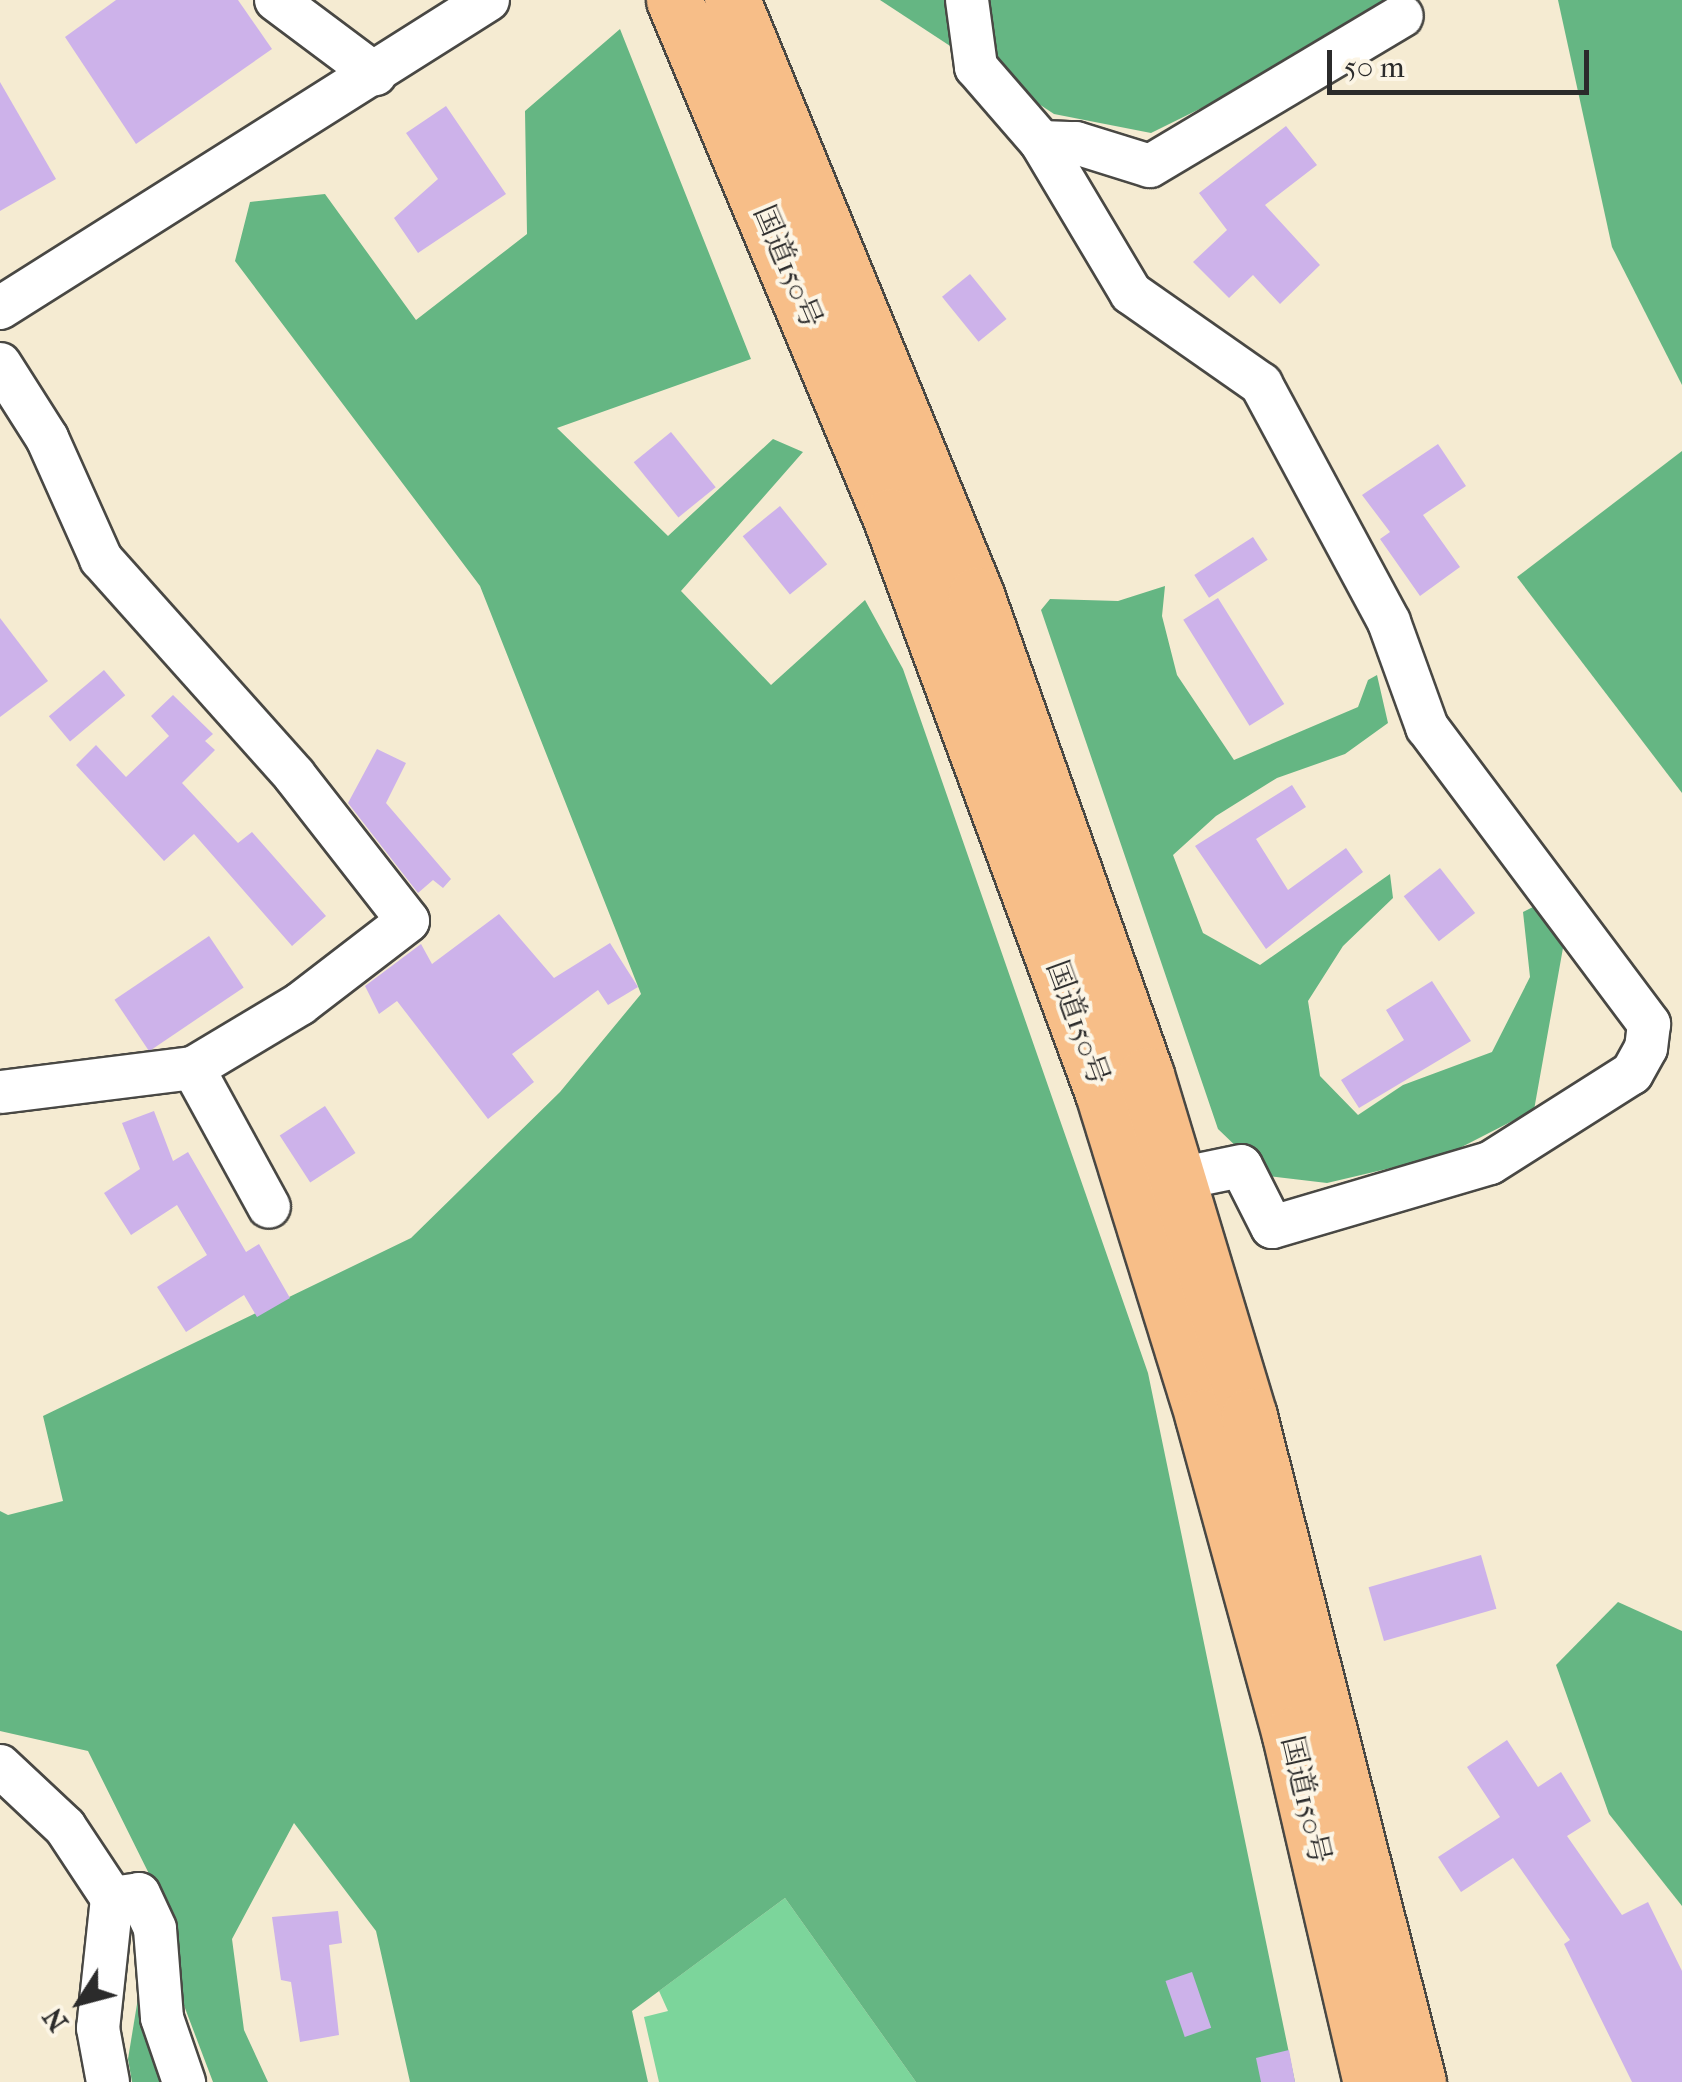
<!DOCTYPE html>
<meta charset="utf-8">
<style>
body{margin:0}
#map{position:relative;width:1682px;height:2082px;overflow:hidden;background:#f5ebd2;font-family:"IM FELL French Canon","Noto Serif JP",serif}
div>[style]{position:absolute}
.green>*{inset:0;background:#7cd59b}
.forest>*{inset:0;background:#65b683}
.building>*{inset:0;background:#cdb2ea;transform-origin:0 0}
.roads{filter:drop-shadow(2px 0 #494844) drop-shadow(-2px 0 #494844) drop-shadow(0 2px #494844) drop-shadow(0 -2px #494844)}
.minor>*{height:42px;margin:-21px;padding:0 21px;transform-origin:21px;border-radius:21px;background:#fff}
.highway>*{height:55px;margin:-27.5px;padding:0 27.5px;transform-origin:27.5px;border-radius:27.5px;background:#f7be88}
span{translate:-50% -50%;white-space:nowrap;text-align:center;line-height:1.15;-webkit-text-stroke:8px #fcf5e5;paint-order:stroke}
.street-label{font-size:30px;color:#2b2b2b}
.north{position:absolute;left:30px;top:1952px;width:100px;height:100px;-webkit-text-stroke:8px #fcf5e5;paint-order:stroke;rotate:234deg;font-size:28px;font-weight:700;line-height:40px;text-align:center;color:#2b2b2b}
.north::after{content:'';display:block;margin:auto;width:35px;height:45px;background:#2b2b2b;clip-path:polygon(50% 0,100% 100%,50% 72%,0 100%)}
.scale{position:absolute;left:1327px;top:50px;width:262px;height:45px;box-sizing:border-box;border:5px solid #2b2b2b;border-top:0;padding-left:12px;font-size:30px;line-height:35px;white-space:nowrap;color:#2b2b2b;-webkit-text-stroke:8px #fcf5e5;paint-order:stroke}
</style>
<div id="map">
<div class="green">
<i style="clip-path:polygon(785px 1898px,916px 2082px,659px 2082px,644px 2017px,668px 2011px,659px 1991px)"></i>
</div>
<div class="forest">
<i style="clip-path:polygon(880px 0,1420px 0,1151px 133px,1054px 114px)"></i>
<i style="clip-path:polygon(1558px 0,1682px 0,1682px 385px,1612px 247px)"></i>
<i style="clip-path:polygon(620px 29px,751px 359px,557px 428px,668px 536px,773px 439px,803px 452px,681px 591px,771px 685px,865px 600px,903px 669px,1148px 1373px,1295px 2082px,916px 2082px,785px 1898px,632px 2011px,648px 2082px,410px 2082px,376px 1931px,294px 1823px,232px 1939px,244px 2030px,268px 2082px,213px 2082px,155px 1929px,164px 1904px,88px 1751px,0 1731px,0 1511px,8px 1515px,63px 1501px,43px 1416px,411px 1238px,560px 1092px,641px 994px,480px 586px,235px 261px,250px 202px,325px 194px,416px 320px,527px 234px,525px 111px)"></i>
<i style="clip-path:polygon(1682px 451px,1682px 793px,1517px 577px)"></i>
<i style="clip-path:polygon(1165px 586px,1162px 616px,1177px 675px,1234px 760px,1358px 707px,1368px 680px,1377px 675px,1388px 723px,1345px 754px,1277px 778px,1216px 816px,1173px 855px,1203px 933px,1260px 965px,1390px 874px,1393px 898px,1343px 946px,1308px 1001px,1320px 1076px,1358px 1115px,1403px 1085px,1492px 1052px,1530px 977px,1523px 912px,1535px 906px,1563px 948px,1534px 1110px,1446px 1155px,1327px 1183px,1267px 1176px,1218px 1129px,1041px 610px,1050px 599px,1118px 601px)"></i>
<i style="clip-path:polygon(1618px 1602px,1682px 1631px,1682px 1906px,1609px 1814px,1556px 1665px)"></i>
<i style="clip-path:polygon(138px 1998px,172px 2082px,132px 2082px,128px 2059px)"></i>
</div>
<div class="building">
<i style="clip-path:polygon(116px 0,238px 0,272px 49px,136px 144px,65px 37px)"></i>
<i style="clip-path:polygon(0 82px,56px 179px,0 211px)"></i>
<i style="clip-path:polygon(446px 106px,506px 194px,418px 253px,394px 218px,438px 179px,406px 133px)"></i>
<i style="clip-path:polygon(1286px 126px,1317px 165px,1265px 205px,1320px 265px,1280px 304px,1253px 275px,1229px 298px,1193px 262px,1227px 230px,1199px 193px)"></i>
<i style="left:970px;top:274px;width:58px;height:36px;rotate:51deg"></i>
<i style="left:671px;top:432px;width:71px;height:48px;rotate:51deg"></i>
<i style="clip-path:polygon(1438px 444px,1466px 486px,1423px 515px,1460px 567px,1420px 596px,1380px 539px,1390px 532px,1362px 495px)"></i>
<i style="left:780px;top:506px;width:75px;height:48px;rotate:51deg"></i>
<i style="left:1253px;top:537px;width:27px;height:70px;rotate:57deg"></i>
<i style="left:1218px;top:598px;width:125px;height:41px;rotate:58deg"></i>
<i style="clip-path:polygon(0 618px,48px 681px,0 717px)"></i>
<i style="left:104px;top:670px;width:33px;height:72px;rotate:50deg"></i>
<i style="clip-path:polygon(173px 695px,213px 734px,205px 741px,215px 750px,182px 783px,238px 843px,252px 832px,326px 916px,292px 946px,194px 834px,164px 861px,76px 765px,96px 745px,126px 777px,169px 736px,151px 716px)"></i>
<i style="clip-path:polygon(377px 749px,406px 763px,386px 803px,451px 879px,443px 888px,433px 880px,418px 893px,348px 803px)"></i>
<i style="clip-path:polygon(1292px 785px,1306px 807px,1256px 839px,1288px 890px,1346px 848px,1363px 872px,1266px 949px,1195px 846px)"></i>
<i style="left:1440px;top:868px;width:57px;height:46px;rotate:52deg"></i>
<i style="clip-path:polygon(499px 914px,554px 978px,610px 943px,638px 987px,608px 1005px,598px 990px,512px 1054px,534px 1082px,488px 1119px,397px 1001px,379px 1014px,365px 986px,421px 944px,432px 964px)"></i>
<i style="left:209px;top:936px;width:62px;height:114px;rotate:56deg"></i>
<i style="clip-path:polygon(1432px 981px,1471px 1041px,1359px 1108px,1341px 1080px,1404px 1040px,1386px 1010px)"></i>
<i style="left:325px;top:1106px;width:56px;height:54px;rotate:57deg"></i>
<i style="clip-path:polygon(154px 1111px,173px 1161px,188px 1152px,246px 1252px,259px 1244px,290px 1298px,257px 1317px,244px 1295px,186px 1332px,157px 1287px,207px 1255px,177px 1205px,131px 1235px,104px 1193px,140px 1169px,122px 1123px)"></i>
<i style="left:1481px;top:1555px;width:56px;height:117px;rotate:74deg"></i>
<i style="clip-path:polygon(1507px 1740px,1538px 1787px,1561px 1772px,1591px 1821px,1567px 1836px,1622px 1915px,1648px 1902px,1682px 1971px,1682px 2082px,1632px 2082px,1564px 1944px,1570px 1940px,1513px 1858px,1461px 1892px,1438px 1857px,1500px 1817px,1467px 1767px)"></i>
<i style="clip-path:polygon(338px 1911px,342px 1943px,329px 1945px,339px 2035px,300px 2042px,291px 1982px,281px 1980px,272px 1917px)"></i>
<i style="left:1192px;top:1972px;width:59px;height:28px;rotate:71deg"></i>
<i style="clip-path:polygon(1289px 2050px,1295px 2082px,1261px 2082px,1256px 2058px)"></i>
</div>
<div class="roads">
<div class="minor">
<i style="left:276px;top:0;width:124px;rotate:36.8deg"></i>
<i style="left:967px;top:0;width:68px;rotate:82.3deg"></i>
<i style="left:976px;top:67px;width:99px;rotate:49.1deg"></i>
<i style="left:1041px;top:142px;width:176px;rotate:59.2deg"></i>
<i style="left:1131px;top:293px;width:159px;rotate:35deg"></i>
<i style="left:1261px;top:384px;width:270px;rotate:61.7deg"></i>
<i style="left:1389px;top:622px;width:112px;rotate:70.1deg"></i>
<i style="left:1427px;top:727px;width:371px;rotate:53.2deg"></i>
<i style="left:1649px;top:1024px;width:24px;rotate:97deg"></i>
<i style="left:1646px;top:1048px;width:29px;rotate:119deg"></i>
<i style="left:1632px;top:1073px;width:168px;rotate:147.6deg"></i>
<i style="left:1490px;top:1163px;width:227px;rotate:163.6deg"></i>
<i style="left:1272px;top:1227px;width:68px;rotate:-116.9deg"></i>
<i style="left:1241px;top:1166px;width:64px;rotate:168.3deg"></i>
<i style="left:1041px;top:142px;width:35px;rotate:2deg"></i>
<i style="left:1076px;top:143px;width:77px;rotate:17.3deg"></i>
<i style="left:1150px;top:166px;width:293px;rotate:-30.8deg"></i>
<i style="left:0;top:308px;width:577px;rotate:-32.26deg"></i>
<i style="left:0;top:364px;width:88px;rotate:57.6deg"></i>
<i style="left:47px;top:438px;width:133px;rotate:65.9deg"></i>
<i style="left:101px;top:559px;width:290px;rotate:48.2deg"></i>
<i style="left:294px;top:775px;width:185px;rotate:52deg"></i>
<i style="left:408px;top:921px;width:136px;rotate:142.5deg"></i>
<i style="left:300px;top:1004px;width:125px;rotate:149.1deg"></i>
<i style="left:193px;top:1068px;width:194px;rotate:172.9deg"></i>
<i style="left:193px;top:1068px;width:158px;rotate:61.3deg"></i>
<i style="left:0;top:1766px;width:89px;rotate:43.2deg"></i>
<i style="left:65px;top:1827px;width:85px;rotate:56.5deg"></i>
<i style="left:112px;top:1898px;width:131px;rotate:96.1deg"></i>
<i style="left:98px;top:2028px;width:55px;rotate:79.5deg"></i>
<i style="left:112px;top:1898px;width:27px;rotate:-8deg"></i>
<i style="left:139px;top:1894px;width:38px;rotate:65deg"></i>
<i style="left:155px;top:1929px;width:89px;rotate:85.5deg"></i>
<i style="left:162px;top:2018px;width:68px;rotate:71deg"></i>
</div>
<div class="highway">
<i style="left:674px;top:0;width:559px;rotate:67.29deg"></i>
<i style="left:890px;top:516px;width:615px;rotate:69.74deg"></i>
<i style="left:1103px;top:1093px;width:339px;rotate:72.8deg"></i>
<i style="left:1203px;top:1417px;width:330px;rotate:74.7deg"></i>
<i style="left:1290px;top:1735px;width:356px;rotate:76.9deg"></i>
<i style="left:732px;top:0;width:643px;rotate:67.7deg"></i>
<i style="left:976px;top:595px;width:509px;rotate:70.5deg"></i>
<i style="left:1146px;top:1075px;width:356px;rotate:73.2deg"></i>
<i style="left:1249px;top:1416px;width:687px;rotate:75.76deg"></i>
</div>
</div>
<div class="street-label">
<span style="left:787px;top:267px;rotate:67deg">国道150号</span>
<span style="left:1077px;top:1023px;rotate:70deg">国道150号</span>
<span style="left:1305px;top:1800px;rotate:77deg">国道150号</span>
</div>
<div class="north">N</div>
<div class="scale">50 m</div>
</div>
